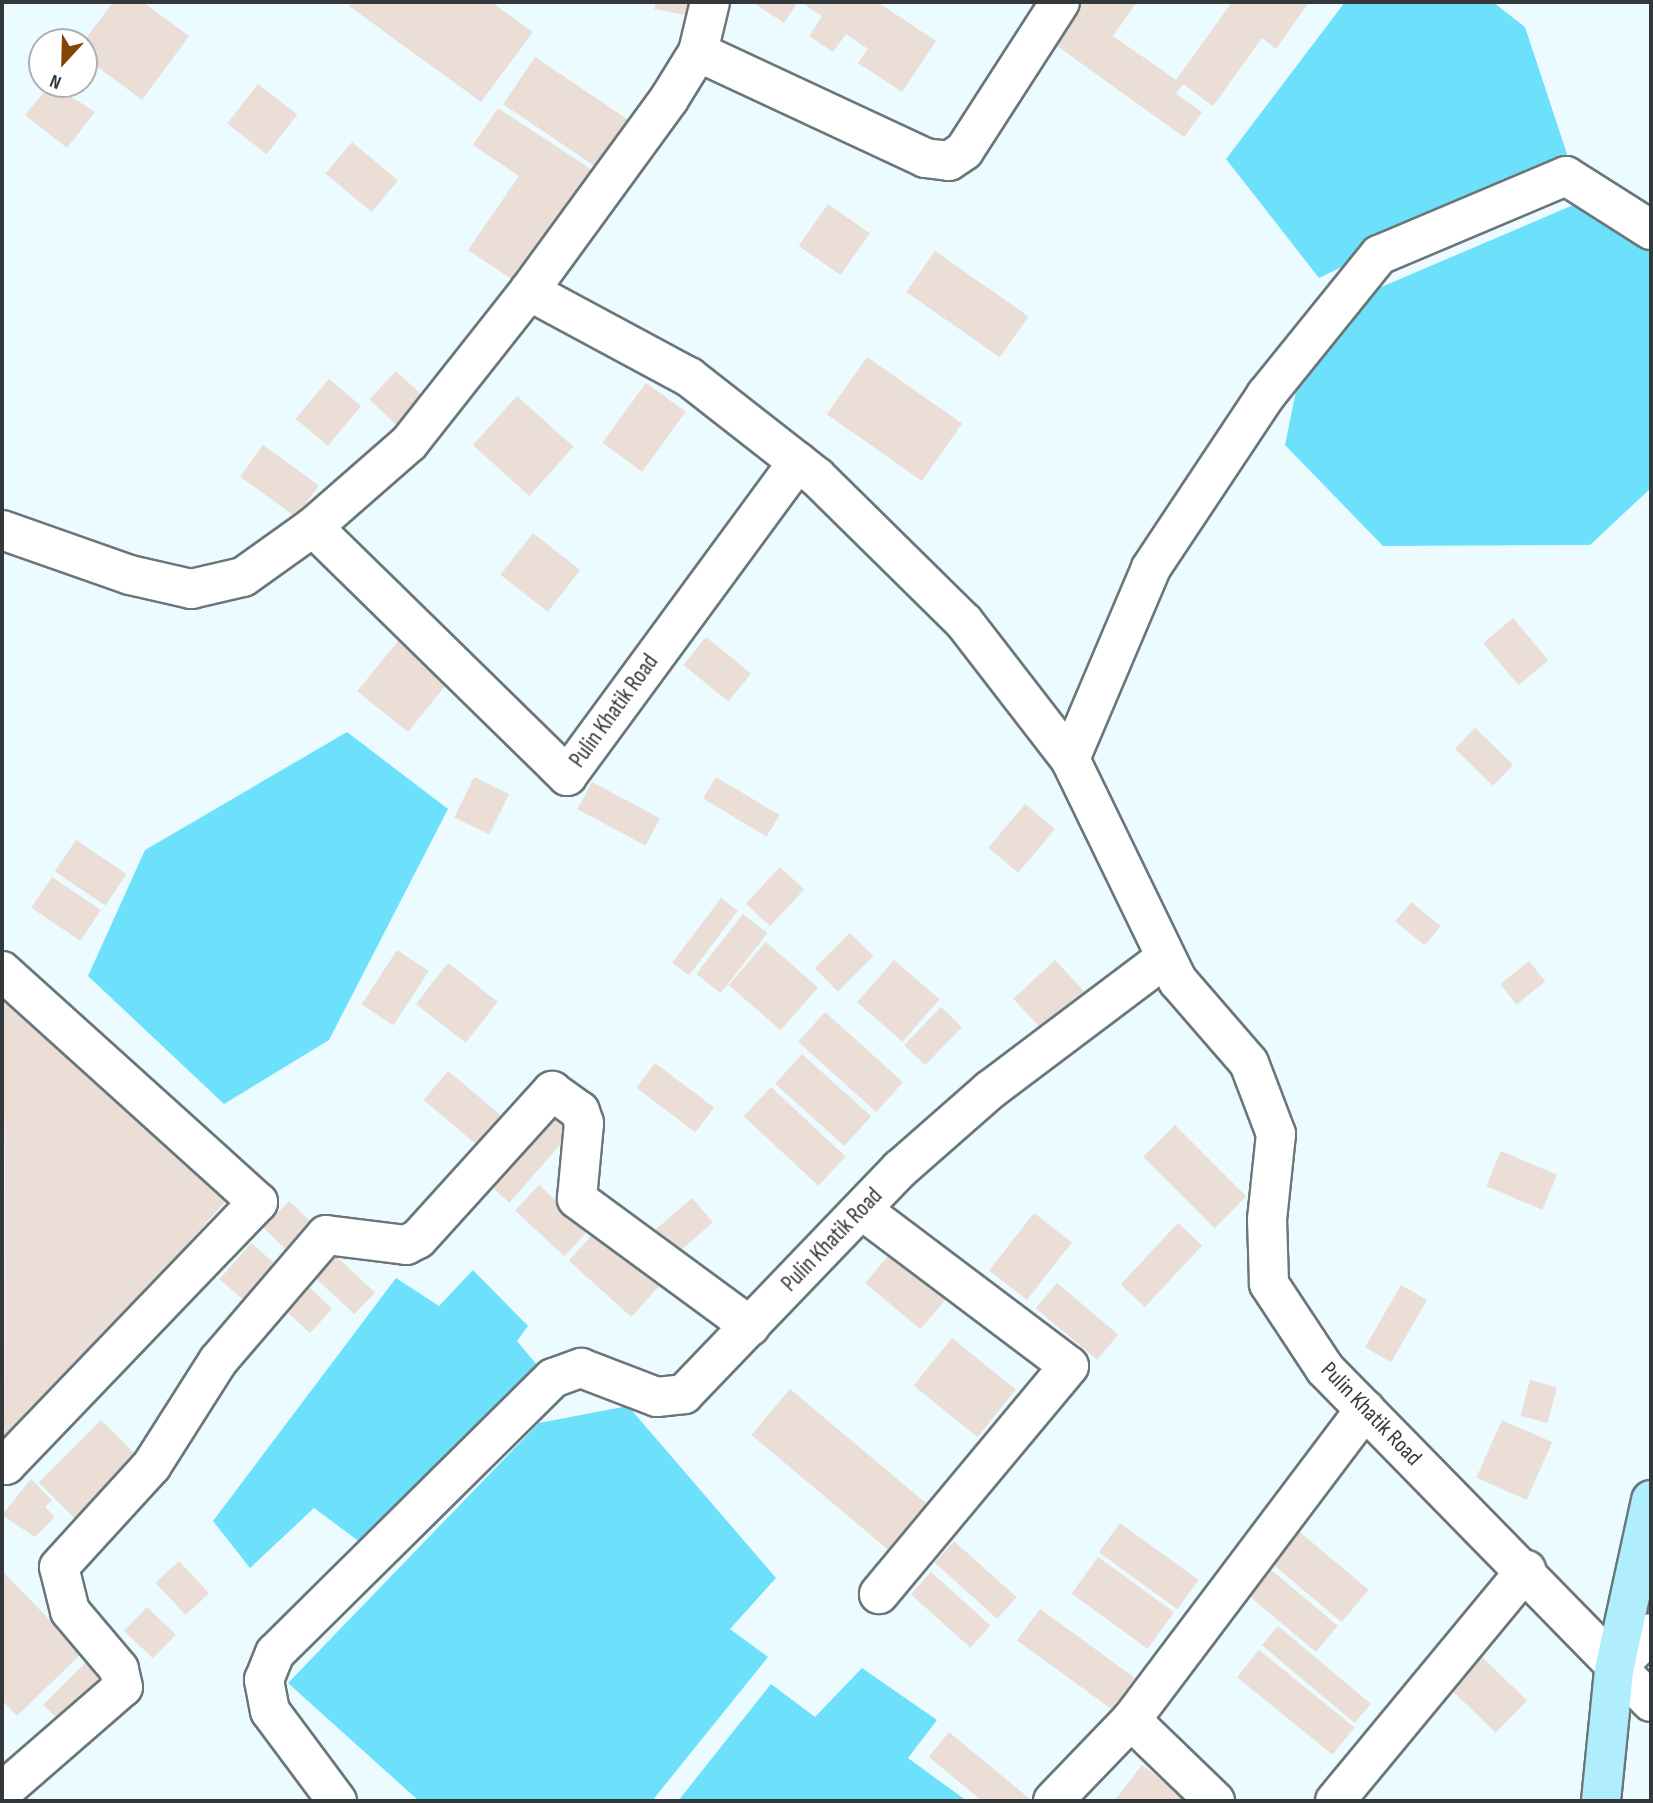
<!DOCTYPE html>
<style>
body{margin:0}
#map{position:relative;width:1653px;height:1803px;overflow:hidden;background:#ecfbff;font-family:"Sofia Sans Condensed",sans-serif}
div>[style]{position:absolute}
.water>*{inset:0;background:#6de1fc}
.building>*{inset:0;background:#eaded7;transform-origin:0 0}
.roads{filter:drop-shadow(2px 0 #6a777a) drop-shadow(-2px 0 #6a777a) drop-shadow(0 2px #6a777a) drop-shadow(0 -2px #6a777a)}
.minor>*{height:38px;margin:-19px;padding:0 19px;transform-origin:19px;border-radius:19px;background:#fff}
.major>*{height:38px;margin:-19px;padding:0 19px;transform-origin:19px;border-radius:19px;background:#b0eefd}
span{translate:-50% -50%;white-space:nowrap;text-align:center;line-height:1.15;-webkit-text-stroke:5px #fff;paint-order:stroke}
.street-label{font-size:23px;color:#33393b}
.frame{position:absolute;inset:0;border:4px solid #33393b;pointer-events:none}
.north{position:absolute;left:28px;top:28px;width:70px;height:70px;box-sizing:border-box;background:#fff;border:2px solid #adb0b1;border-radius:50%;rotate:202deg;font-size:19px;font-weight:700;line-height:28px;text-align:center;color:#33393b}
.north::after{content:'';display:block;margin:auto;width:24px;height:32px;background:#834407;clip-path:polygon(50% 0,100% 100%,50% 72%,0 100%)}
</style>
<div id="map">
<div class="water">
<i style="clip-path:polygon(1345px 2px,1493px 2px,1525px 27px,1568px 157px,1319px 278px,1226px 159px)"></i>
<i style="clip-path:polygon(1592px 197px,1651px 245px,1651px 488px,1590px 545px,1383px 546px,1285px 445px,1311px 317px)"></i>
<i style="clip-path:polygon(347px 732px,448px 809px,329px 1040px,224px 1104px,88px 976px,145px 850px)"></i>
<i style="clip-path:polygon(473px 1270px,528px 1326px,517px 1341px,542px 1371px,372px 1551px,314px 1508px,250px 1568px,213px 1521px,396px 1278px,439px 1306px)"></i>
<i style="clip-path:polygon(628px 1406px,776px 1578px,730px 1629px,768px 1657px,652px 1801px,419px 1801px,288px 1683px,539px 1423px)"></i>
<i style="clip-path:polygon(862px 1668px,937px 1720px,908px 1758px,967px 1801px,678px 1801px,771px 1684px,815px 1717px)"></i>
</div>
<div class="building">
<i style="clip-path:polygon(113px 2px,143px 2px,189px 36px,142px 100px,84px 57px,84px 41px)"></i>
<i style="clip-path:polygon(352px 2px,491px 2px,533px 32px,481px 102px,349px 6px)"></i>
<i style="clip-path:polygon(656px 2px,693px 2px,691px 16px,654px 9px)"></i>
<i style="clip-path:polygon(752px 2px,798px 2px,784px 23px)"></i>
<i style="clip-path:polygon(801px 2px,877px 2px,936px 41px,902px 92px,858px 63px,868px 49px,846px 34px,833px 52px,809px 36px,822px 16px)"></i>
<i style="clip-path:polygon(1083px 2px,1137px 2px,1113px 36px,1176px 80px,1232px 2px,1309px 2px,1276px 49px,1262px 38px,1213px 106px,1183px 84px,1176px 94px,1202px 112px,1184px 137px,1053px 43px)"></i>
<i style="left:535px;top:57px;width:115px;height:57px;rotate:34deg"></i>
<i style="clip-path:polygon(51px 84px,95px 112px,67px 148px,25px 115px)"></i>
<i style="left:258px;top:84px;width:50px;height:50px;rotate:38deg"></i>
<i style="clip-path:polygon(498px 108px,592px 170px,516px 282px,468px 250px,519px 176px,473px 145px)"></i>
<i style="left:352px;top:142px;width:60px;height:41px;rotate:40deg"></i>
<i style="left:828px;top:204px;width:51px;height:51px;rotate:35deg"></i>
<i style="left:935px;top:251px;width:114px;height:50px;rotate:35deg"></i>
<i style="left:867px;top:357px;width:116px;height:70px;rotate:35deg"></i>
<i style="left:396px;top:371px;width:42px;height:39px;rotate:43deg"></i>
<i style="left:329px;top:379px;width:42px;height:52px;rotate:40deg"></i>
<i style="left:646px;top:383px;width:49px;height:74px;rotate:36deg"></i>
<i style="left:517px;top:396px;width:76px;height:66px;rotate:42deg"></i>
<i style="left:263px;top:445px;width:69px;height:39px;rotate:36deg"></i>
<i style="left:533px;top:533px;width:60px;height:53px;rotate:38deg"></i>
<i style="left:1513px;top:618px;width:55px;height:39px;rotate:50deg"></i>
<i style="left:402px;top:636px;width:65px;height:71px;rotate:39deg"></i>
<i style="left:706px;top:637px;width:58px;height:36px;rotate:39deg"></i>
<i style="left:1475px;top:728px;width:53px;height:29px;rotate:44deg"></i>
<i style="left:474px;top:777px;width:39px;height:45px;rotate:26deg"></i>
<i style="left:716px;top:777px;width:74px;height:25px;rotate:31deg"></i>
<i style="left:592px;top:782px;width:77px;height:31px;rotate:28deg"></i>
<i style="left:1025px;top:804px;width:39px;height:57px;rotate:40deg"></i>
<i style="left:76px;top:840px;width:61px;height:38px;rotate:34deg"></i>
<i style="left:780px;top:867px;width:33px;height:50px;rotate:43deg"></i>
<i style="left:52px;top:877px;width:59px;height:37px;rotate:34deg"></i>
<i style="left:721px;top:898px;width:21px;height:81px;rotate:37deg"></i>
<i style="left:1411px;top:902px;width:38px;height:25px;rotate:39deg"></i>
<i style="left:743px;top:914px;width:31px;height:76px;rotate:38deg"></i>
<i style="left:850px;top:933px;width:33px;height:50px;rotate:45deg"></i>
<i style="left:766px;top:942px;width:69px;height:57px;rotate:41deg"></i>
<i style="left:397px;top:950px;width:38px;height:65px;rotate:33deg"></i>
<i style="left:894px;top:960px;width:60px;height:56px;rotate:41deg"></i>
<i style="left:1055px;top:960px;width:44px;height:57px;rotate:47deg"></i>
<i style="left:1529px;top:961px;width:26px;height:37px;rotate:51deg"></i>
<i style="left:448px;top:963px;width:63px;height:52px;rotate:38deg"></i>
<i style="clip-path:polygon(2px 984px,232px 1194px,4px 1451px,5px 1167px)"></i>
<i style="left:941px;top:1007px;width:29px;height:53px;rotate:44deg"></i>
<i style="left:825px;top:1012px;width:105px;height:40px;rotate:42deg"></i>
<i style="left:802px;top:1054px;width:93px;height:40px;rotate:42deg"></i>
<i style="left:655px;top:1063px;width:74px;height:31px;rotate:37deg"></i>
<i style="left:448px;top:1071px;width:82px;height:38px;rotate:40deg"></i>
<i style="left:771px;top:1087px;width:102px;height:40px;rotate:43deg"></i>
<i style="left:551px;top:1097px;width:38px;height:107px;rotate:41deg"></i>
<i style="left:1175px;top:1125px;width:101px;height:45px;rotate:45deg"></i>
<i style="left:1501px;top:1151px;width:61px;height:38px;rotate:23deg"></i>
<i style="left:539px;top:1185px;width:67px;height:35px;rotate:43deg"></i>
<i style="left:692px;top:1198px;width:32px;height:50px;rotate:49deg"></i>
<i style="left:289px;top:1201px;width:43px;height:37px;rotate:44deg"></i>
<i style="left:1034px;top:1213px;width:48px;height:73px;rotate:38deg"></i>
<i style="left:1178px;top:1223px;width:33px;height:84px;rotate:43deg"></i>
<i style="left:601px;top:1225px;width:84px;height:48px;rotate:42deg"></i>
<i style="left:251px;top:1243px;width:45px;height:48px;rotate:41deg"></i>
<i style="left:323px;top:1244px;width:71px;height:30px;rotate:43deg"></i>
<i style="left:898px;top:1244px;width:72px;height:51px;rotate:40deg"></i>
<i style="left:295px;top:1274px;width:51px;height:33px;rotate:43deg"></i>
<i style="left:1057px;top:1283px;width:80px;height:33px;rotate:40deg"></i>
<i style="left:1401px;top:1285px;width:30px;height:72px;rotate:30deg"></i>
<i style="left:952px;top:1338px;width:82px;height:61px;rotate:39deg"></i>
<i style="left:1530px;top:1380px;width:28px;height:37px;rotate:15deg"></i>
<i style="left:790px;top:1389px;width:185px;height:60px;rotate:40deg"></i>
<i style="left:101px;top:1420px;width:65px;height:88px;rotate:45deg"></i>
<i style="left:1502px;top:1420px;width:55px;height:63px;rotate:24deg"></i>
<i style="clip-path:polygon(31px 1479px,52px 1500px,45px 1507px,55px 1517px,35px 1537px,2px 1515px)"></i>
<i style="left:1120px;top:1523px;width:97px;height:36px;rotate:36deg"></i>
<i style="left:1289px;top:1523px;width:104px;height:42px;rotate:40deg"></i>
<i style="left:954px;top:1541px;width:84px;height:29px;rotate:42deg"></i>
<i style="left:1098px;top:1557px;width:94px;height:45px;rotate:36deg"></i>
<i style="left:1258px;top:1559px;width:104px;height:34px;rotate:40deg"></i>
<i style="left:179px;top:1561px;width:44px;height:32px;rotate:47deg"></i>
<i style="clip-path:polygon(2px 1571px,82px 1653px,17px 1716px,2px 1700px)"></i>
<i style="left:931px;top:1572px;width:80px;height:30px;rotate:42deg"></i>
<i style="left:147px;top:1607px;width:40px;height:33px;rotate:44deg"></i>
<i style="left:1040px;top:1609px;width:117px;height:39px;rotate:36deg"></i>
<i style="left:1278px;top:1626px;width:121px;height:25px;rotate:40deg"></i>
<i style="left:1259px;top:1650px;width:123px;height:35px;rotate:39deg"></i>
<i style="left:92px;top:1656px;width:33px;height:69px;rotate:45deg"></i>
<i style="left:1481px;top:1656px;width:64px;height:45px;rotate:44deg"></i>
<i style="clip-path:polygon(949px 1732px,1030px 1799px,1028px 1801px,982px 1801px,929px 1757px)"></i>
<i style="clip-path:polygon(1142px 1765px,1190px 1801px,1114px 1801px)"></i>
</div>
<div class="roads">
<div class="minor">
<i style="left:698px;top:52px;width:251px;rotate:25deg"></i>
<i style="left:925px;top:158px;width:24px;rotate:7deg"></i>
<i style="left:949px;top:161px;width:18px;rotate:-34deg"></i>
<i style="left:964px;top:151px;width:177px;rotate:-57.2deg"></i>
<i style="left:529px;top:291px;width:182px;rotate:28.3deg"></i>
<i style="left:689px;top:377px;width:162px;rotate:38deg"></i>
<i style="left:817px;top:477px;width:206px;rotate:44.6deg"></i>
<i style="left:964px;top:622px;width:173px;rotate:52.3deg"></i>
<i style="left:1070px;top:759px;width:247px;rotate:64.1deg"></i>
<i style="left:1178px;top:981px;width:108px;rotate:49.1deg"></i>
<i style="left:1249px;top:1063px;width:76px;rotate:69.2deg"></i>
<i style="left:1276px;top:1134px;width:85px;rotate:96deg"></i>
<i style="left:1267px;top:1219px;width:65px;rotate:88.2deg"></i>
<i style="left:1269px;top:1284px;width:102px;rotate:56.6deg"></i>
<i style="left:1325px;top:1369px;width:466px;rotate:45.6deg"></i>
<i style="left:313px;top:527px;width:356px;rotate:44.4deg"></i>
<i style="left:567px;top:776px;width:390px;rotate:-53.7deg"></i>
<i style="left:2px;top:530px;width:136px;rotate:19.4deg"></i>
<i style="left:130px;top:575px;width:63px;rotate:12.9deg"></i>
<i style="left:191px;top:589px;width:53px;rotate:-13deg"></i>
<i style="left:243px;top:577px;width:86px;rotate:-35.5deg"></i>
<i style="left:313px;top:527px;width:128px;rotate:-41.2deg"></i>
<i style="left:409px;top:443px;width:194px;rotate:-51.7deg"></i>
<i style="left:529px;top:291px;width:238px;rotate:-53.9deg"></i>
<i style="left:669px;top:99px;width:55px;rotate:-58.3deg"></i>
<i style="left:698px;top:52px;width:51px;rotate:-76.5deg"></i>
<i style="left:1070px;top:759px;width:207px;rotate:-67deg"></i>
<i style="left:1151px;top:568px;width:208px;rotate:-56.4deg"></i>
<i style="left:1266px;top:395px;width:180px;rotate:-51.1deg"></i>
<i style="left:1379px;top:255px;width:203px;rotate:-22.9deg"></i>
<i style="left:1566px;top:176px;width:101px;rotate:32.4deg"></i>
<i style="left:2px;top:971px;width:345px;rotate:42.1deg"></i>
<i style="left:258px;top:1202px;width:364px;rotate:133.8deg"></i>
<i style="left:6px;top:1465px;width:5px;rotate:-143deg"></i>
<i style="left:862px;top:1210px;width:259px;rotate:37deg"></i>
<i style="left:1069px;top:1366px;width:297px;rotate:129.8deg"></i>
<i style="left:1614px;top:1670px;width:52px;rotate:-45deg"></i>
<i style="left:1131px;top:1720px;width:117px;rotate:44deg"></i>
<i style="left:2px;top:1792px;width:160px;rotate:-41deg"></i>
<i style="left:123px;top:1687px;width:18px;rotate:-103deg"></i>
<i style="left:119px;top:1669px;width:76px;rotate:-130.2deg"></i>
<i style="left:70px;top:1611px;width:45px;rotate:-104deg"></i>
<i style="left:59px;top:1567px;width:138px;rotate:-47.6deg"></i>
<i style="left:152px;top:1465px;width:123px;rotate:-57.6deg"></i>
<i style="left:218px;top:1361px;width:166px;rotate:-49.4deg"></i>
<i style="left:326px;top:1235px;width:81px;rotate:7.1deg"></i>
<i style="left:406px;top:1245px;width:13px;rotate:-27deg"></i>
<i style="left:418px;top:1239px;width:200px;rotate:-47.8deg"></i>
<i style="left:552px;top:1091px;width:34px;rotate:36deg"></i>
<i style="left:580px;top:1111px;width:13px;rotate:72deg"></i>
<i style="left:584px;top:1123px;width:76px;rotate:95.3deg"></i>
<i style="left:577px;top:1199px;width:215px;rotate:36.3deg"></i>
<i style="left:337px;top:1801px;width:112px;rotate:-126.7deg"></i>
<i style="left:270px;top:1711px;width:32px;rotate:-101deg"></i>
<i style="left:264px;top:1680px;width:29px;rotate:-68deg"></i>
<i style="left:275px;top:1653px;width:391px;rotate:-44.7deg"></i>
<i style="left:553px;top:1378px;width:30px;rotate:-20deg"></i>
<i style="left:581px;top:1368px;width:81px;rotate:20.9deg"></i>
<i style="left:657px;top:1397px;width:27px;rotate:-6deg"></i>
<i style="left:684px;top:1394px;width:312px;rotate:-46.2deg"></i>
<i style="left:900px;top:1169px;width:120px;rotate:-41.3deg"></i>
<i style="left:990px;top:1090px;width:219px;rotate:-37deg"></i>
<i style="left:1053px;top:1801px;width:112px;rotate:-46.1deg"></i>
<i style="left:1131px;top:1720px;width:389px;rotate:-53deg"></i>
<i style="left:1335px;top:1801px;width:300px;rotate:-50.4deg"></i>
</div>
<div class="major">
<i style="left:1601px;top:1801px;width:132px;rotate:-84.3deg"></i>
<i style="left:1614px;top:1670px;width:174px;rotate:-77.7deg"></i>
</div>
</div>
<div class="street-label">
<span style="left:614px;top:711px;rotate:-54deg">Pulin Khatik Road</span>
<span style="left:832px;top:1240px;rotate:-46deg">Pulin Khatik Road</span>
<span style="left:1371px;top:1414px;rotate:46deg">Pulin Khatik Road</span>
</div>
<div class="frame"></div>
<div class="north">N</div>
</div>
